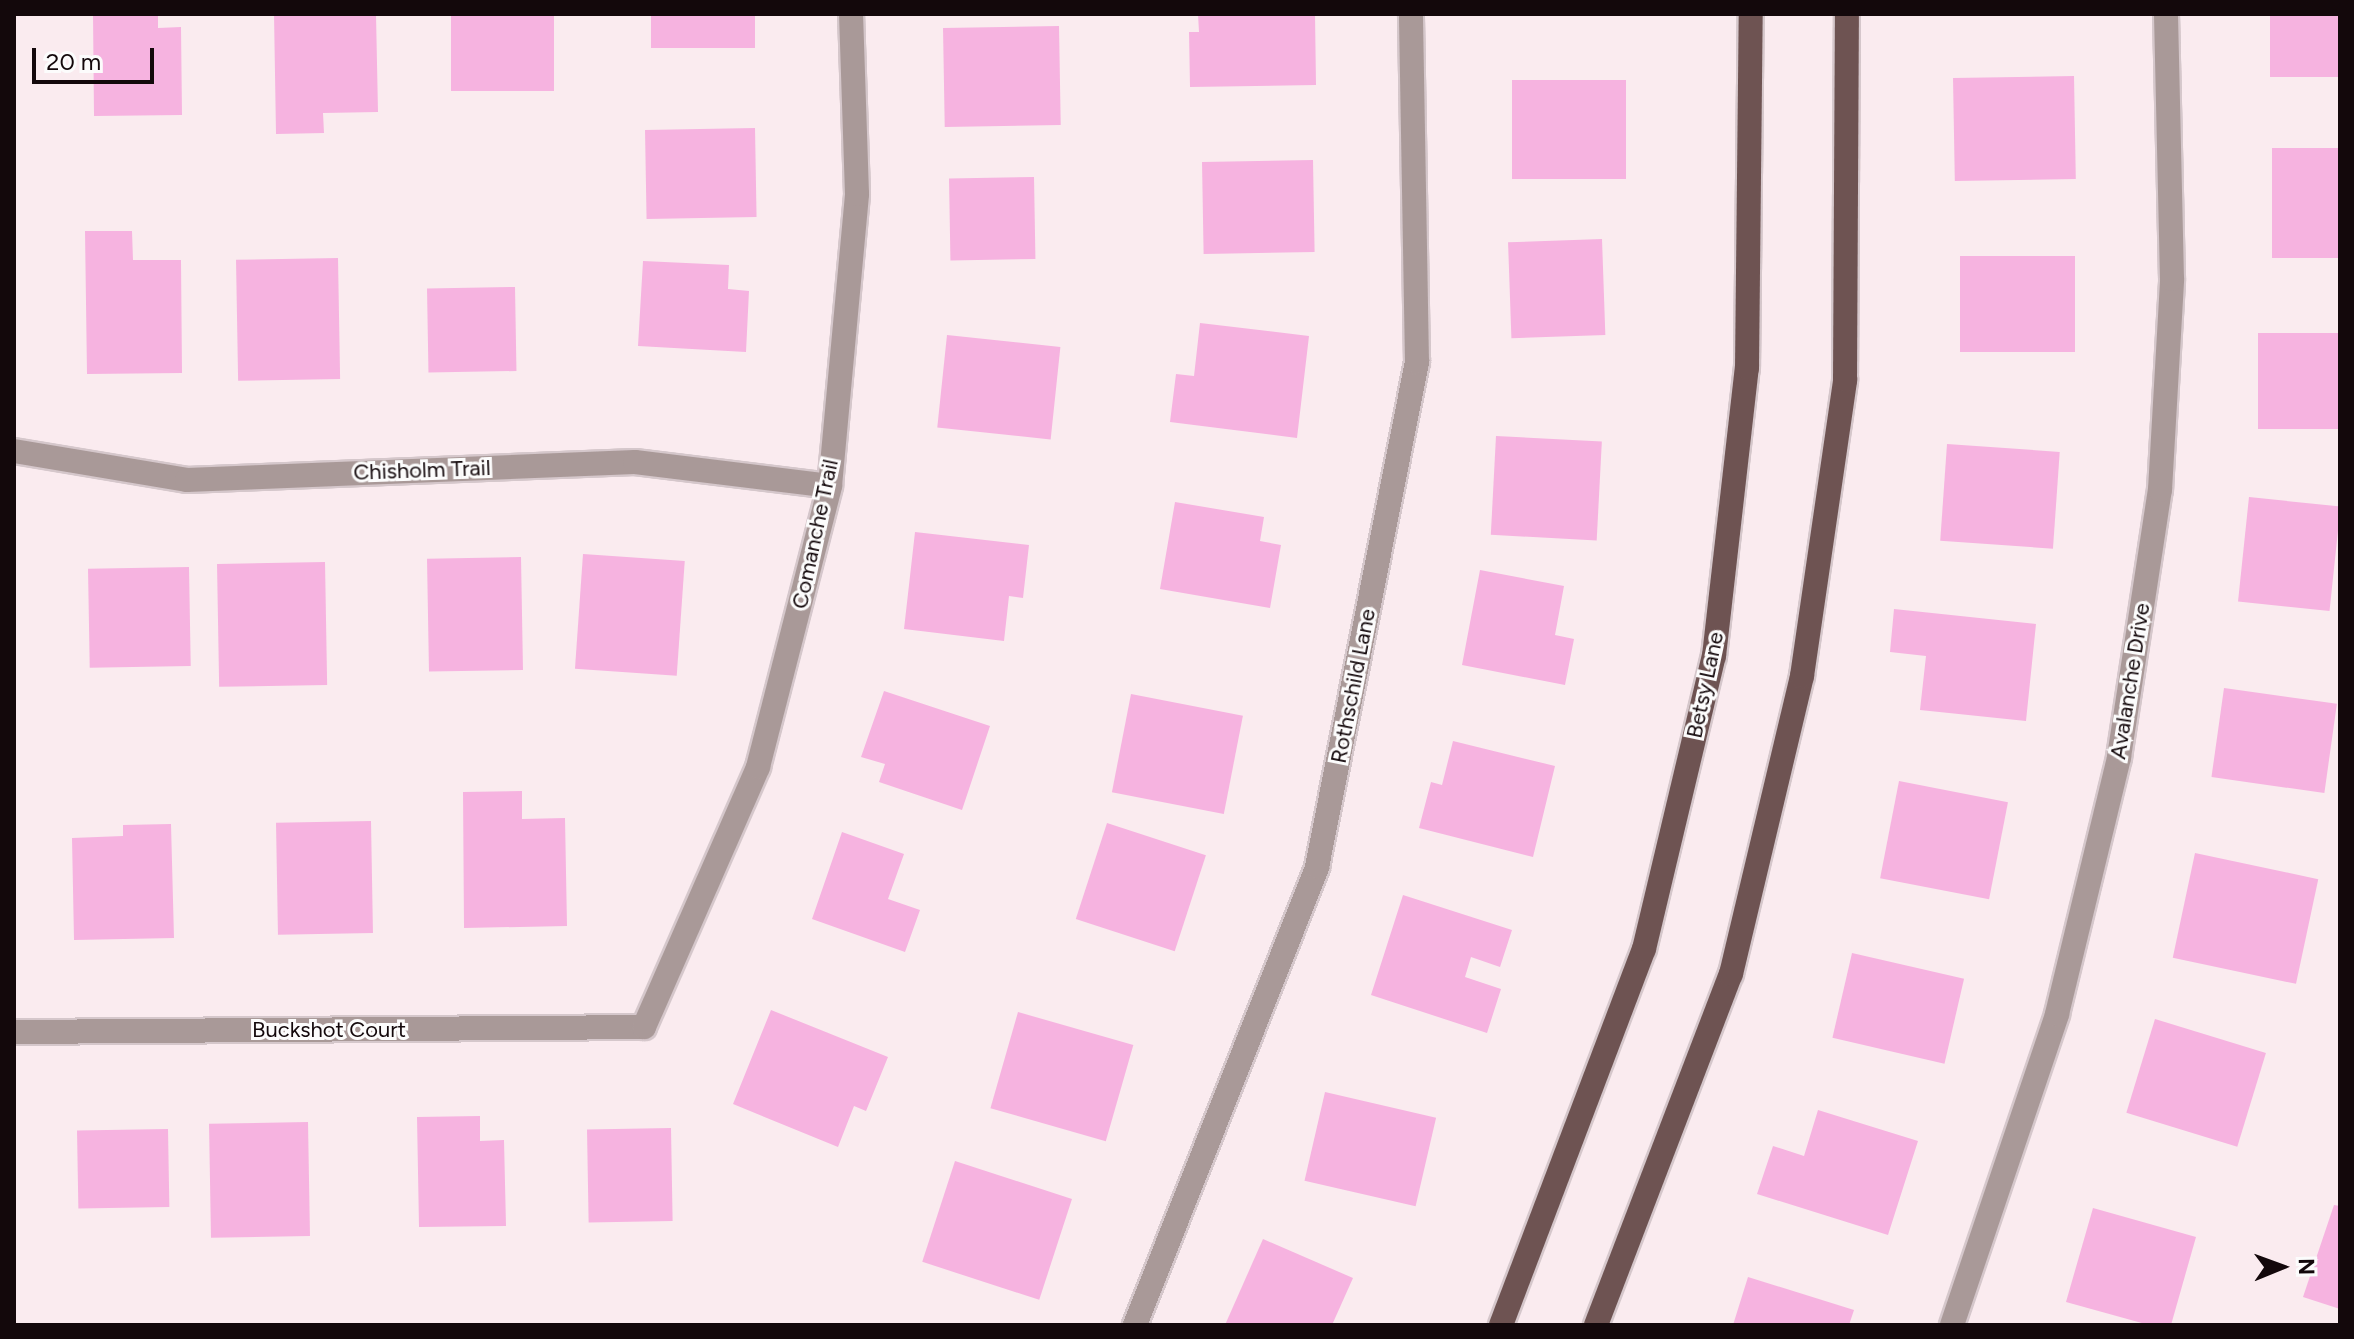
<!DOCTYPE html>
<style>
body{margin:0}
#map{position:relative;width:2354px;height:1339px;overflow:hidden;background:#faebef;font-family:Figtree,sans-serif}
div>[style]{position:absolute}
.building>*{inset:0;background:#f6b3e0;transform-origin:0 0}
.roads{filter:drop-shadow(2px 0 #d5c7cb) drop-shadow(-2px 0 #d5c7cb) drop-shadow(0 2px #d5c7cb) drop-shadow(0 -2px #d5c7cb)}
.minor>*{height:24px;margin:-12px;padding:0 12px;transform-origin:12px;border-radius:12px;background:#a99998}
.major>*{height:24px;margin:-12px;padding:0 12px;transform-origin:12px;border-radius:12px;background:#6e5352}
span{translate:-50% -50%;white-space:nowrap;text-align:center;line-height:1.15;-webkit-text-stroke:6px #fcfcfc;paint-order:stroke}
.street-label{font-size:22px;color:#13080b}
.frame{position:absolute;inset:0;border:16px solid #13080b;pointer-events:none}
.north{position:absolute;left:2242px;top:1227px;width:80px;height:80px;-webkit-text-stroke:6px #fcfcfc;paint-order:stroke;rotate:89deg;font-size:22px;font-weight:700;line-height:32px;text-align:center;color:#13080b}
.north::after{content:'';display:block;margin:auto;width:28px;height:36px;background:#13080b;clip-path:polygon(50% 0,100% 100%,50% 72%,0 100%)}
.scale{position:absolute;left:32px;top:48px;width:122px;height:36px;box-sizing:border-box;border:4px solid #13080b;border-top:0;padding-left:10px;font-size:24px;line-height:28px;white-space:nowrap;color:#13080b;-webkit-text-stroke:6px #fcfcfc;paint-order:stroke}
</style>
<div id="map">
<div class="building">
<i style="clip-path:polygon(93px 14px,158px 14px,158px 28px,181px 27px,182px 115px,94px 116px)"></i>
<i style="clip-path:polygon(274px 14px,376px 14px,378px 112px,323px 113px,324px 133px,276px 134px)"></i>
<i style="left:451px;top:14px;width:103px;height:77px"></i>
<i style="left:651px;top:14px;width:104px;height:34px"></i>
<i style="clip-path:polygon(1198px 14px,1315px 14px,1316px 85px,1190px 87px,1189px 32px,1199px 32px)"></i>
<i style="left:2270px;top:14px;width:70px;height:63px"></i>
<i style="left:1059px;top:26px;width:99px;height:116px;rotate:89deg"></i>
<i style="left:2074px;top:76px;width:103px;height:121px;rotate:89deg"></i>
<i style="left:1512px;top:80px;width:114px;height:99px"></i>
<i style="left:755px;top:128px;width:89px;height:110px;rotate:89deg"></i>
<i style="left:2272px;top:148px;width:68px;height:110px"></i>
<i style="left:1313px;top:160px;width:92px;height:111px;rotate:89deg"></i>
<i style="left:1034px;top:177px;width:82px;height:85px;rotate:89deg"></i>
<i style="clip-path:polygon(85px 231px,132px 231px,133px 260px,181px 260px,182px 373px,87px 374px)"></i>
<i style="left:1602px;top:239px;width:96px;height:94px;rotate:88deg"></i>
<i style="left:1960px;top:256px;width:115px;height:96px"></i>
<i style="left:338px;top:258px;width:121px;height:102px;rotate:89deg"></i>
<i style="clip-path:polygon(643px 261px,729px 265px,728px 289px,749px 291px,746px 352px,638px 346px)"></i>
<i style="left:515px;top:287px;width:84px;height:88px;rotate:89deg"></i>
<i style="clip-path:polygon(1200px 323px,1309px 336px,1297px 438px,1170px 422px,1176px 374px,1194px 376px)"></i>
<i style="left:2340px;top:333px;width:96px;height:82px;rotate:90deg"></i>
<i style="left:947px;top:335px;width:114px;height:93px;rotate:6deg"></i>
<i style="left:1496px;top:436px;width:106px;height:99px;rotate:3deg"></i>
<i style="left:1947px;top:444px;width:113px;height:97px;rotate:4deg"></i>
<i style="left:2249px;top:497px;width:92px;height:105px;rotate:6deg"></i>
<i style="clip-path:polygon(1175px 502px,1264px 517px,1260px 541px,1281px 545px,1270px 608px,1160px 589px)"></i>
<i style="clip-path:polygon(915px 532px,1029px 545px,1023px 598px,1009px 596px,1004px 641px,904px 629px)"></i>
<i style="left:583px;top:554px;width:102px;height:115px;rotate:4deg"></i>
<i style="left:521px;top:557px;width:113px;height:94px;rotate:89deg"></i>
<i style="left:325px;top:562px;width:123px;height:108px;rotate:89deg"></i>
<i style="left:189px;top:567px;width:99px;height:101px;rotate:89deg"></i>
<i style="clip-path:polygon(1480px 570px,1564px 586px,1555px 635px,1574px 639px,1565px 685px,1462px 665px)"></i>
<i style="clip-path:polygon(1894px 609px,2036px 624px,2026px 721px,1920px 710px,1926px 656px,1890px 652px)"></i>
<i style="left:2224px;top:688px;width:114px;height:90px;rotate:8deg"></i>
<i style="clip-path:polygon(884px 691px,990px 726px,962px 810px,879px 782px,885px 764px,861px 757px)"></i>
<i style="left:1131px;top:694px;width:114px;height:100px;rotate:11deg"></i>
<i style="clip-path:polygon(1453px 741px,1555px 766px,1533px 857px,1419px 828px,1431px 782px,1442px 785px)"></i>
<i style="left:1899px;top:781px;width:111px;height:99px;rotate:11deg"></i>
<i style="clip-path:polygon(522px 791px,522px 819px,565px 818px,567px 926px,464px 928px,463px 792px)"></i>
<i style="left:371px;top:821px;width:112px;height:95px;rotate:89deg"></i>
<i style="left:1107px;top:823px;width:104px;height:101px;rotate:18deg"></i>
<i style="clip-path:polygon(171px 824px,174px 938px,74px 940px,72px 838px,123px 836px,123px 825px)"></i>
<i style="clip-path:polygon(842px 832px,904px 854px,888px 899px,920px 910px,905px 952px,812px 919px)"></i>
<i style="left:2195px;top:853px;width:126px;height:107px;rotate:12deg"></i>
<i style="clip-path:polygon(1403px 895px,1512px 930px,1500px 967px,1471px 957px,1465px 977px,1501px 989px,1487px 1033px,1371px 995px)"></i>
<i style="left:1852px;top:953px;width:115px;height:87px;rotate:13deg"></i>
<i style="clip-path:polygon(771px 1010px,888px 1057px,866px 1111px,854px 1106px,838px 1147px,733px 1104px)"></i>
<i style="left:1018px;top:1012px;width:120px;height:100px;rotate:16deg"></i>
<i style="left:2155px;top:1019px;width:116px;height:98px;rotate:17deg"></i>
<i style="left:1325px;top:1092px;width:114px;height:91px;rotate:13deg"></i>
<i style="clip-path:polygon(1818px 1110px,1918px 1141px,1888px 1235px,1757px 1194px,1773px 1146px,1804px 1156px)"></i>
<i style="clip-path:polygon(480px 1116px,480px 1141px,504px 1140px,506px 1226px,419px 1227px,417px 1117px)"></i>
<i style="left:308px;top:1122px;width:114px;height:99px;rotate:89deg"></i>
<i style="left:671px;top:1128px;width:93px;height:84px;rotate:89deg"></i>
<i style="left:168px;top:1129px;width:78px;height:91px;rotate:89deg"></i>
<i style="left:955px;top:1161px;width:123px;height:106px;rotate:18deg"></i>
<i style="clip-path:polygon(2334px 1205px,2340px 1206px,2340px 1309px,2303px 1297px)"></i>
<i style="clip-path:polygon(2093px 1208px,2196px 1237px,2171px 1325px,2149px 1325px,2066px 1302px)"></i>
<i style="clip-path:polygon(1263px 1239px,1353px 1278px,1332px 1325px,1225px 1325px)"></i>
<i style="clip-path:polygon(1748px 1277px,1854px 1310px,1849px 1325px,1733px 1325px)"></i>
</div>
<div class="roads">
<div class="minor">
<i style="left:14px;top:451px;width:175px;rotate:9.5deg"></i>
<i style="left:187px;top:480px;width:448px;rotate:-2.3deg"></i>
<i style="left:635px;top:462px;width:196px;rotate:7deg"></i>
<i style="left:14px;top:1032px;width:630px;rotate:-0.45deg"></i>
<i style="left:644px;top:1027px;width:284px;rotate:-66.3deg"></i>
<i style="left:758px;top:767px;width:290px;rotate:-75.6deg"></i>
<i style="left:830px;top:486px;width:293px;rotate:-84.7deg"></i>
<i style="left:857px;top:194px;width:180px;rotate:-91.9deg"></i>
<i style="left:1135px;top:1325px;width:493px;rotate:-68.3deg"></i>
<i style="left:1317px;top:867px;width:515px;rotate:-78.8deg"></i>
<i style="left:1417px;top:362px;width:348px;rotate:-91deg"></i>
<i style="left:1952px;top:1325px;width:328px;rotate:-71.3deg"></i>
<i style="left:2057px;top:1014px;width:264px;rotate:-76.4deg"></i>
<i style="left:2119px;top:757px;width:270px;rotate:-81.3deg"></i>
<i style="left:2160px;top:490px;width:211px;rotate:-86.7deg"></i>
<i style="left:2172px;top:279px;width:265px;rotate:-91.3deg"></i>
</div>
<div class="major">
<i style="left:1501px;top:1325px;width:402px;rotate:-69.2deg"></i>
<i style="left:1644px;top:949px;width:301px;rotate:-76.6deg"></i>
<i style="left:1714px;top:656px;width:290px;rotate:-83.5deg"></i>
<i style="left:1747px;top:368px;width:354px;rotate:-89.4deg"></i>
<i style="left:1596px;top:1325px;width:376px;rotate:-69deg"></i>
<i style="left:1731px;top:974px;width:306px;rotate:-76.6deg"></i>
<i style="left:1802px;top:676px;width:299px;rotate:-81.7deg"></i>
<i style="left:1845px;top:380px;width:366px;rotate:-89.7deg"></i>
</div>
</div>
<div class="street-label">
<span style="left:422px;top:470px;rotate:-2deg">Chisholm Trail</span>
<span style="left:815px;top:534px;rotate:-78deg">Comanche Trail</span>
<span style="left:2130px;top:681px;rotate:-81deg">Avalanche Drive</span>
<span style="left:1705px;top:685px;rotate:-78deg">Betsy Lane</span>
<span style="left:1353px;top:686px;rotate:-79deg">Rothschild Lane</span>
<span style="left:329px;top:1030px">Buckshot Court</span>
</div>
<div class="frame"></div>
<div class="north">N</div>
<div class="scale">20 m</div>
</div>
